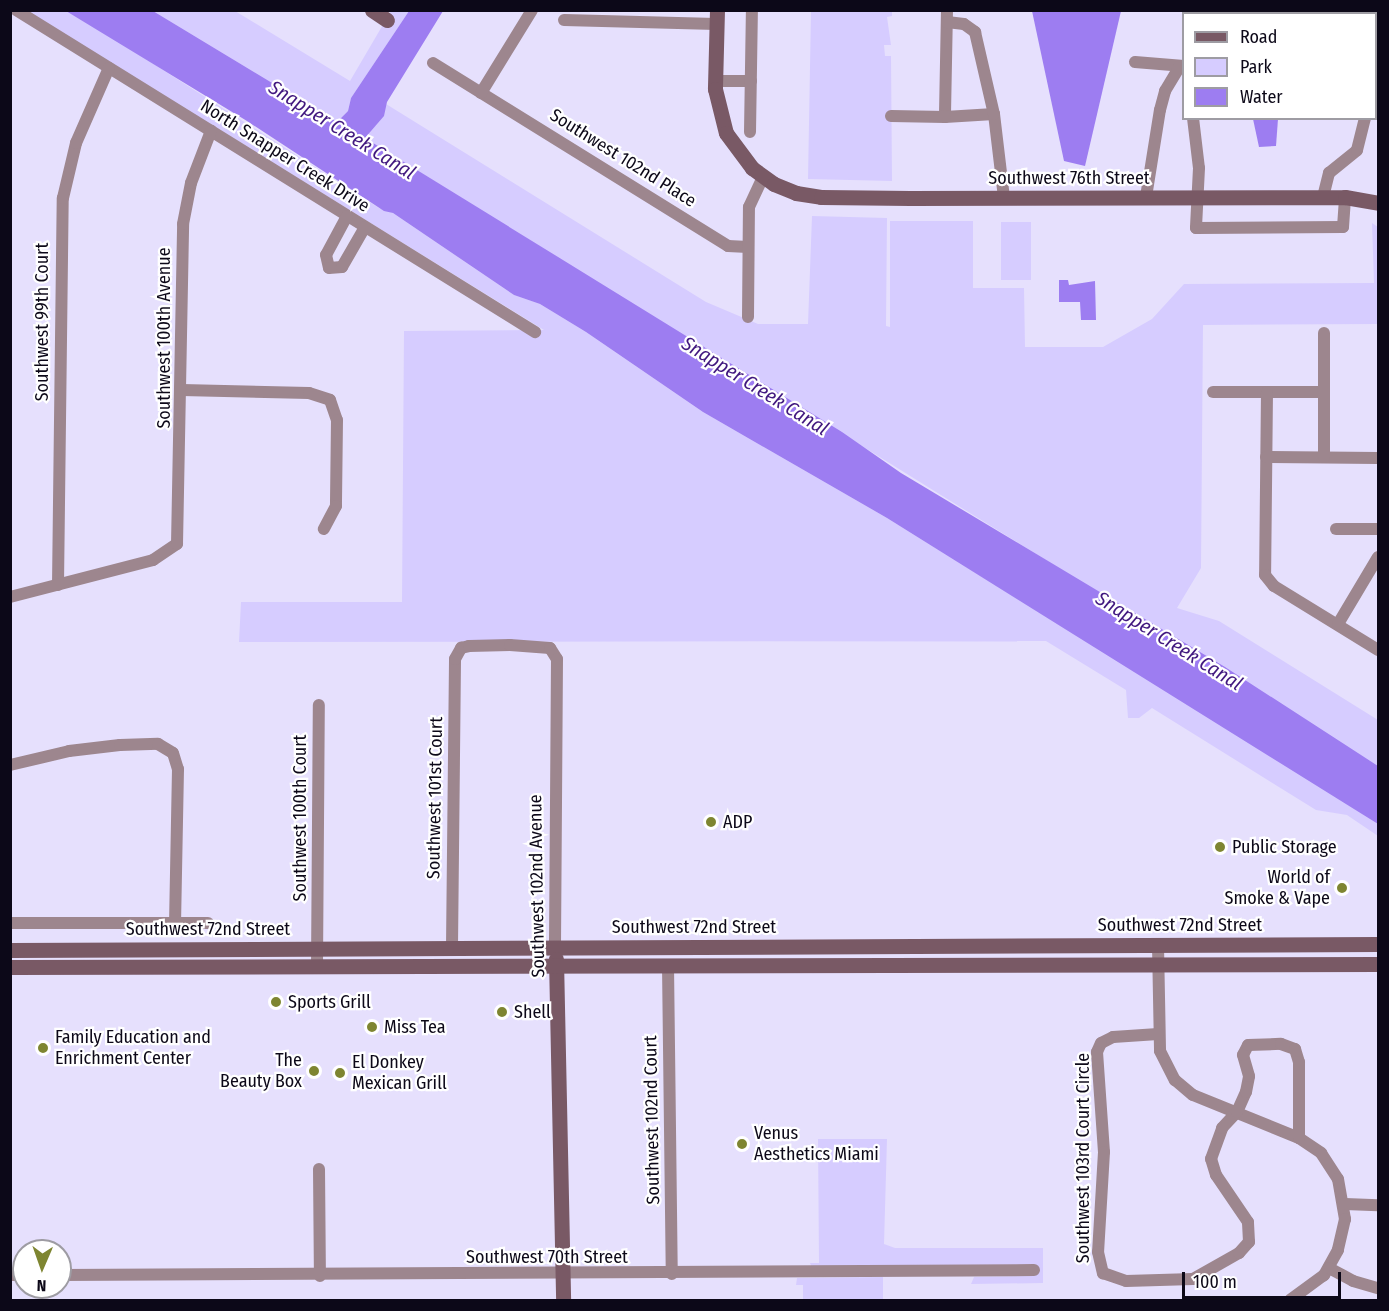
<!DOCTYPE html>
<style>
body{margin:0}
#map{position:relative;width:1389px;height:1311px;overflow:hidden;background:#e6e0fd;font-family:"Fira Sans Condensed",sans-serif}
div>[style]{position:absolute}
.green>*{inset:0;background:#d6ccff;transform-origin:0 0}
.water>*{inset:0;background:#9d7df1}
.street>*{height:12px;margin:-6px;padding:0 6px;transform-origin:6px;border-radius:6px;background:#9d868e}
.secondary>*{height:15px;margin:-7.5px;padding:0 7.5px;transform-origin:7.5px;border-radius:7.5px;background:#795965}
.dots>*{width:16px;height:16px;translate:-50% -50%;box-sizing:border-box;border:3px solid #fff;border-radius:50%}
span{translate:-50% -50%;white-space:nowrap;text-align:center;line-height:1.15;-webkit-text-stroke:4.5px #fff;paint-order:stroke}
.street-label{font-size:18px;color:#0c0818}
.poi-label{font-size:18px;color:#0c0818}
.left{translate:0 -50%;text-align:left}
.right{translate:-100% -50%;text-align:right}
.water-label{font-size:20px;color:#41187f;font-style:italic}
.frame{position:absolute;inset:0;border:12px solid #0c0818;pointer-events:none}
.legend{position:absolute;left:1182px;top:12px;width:195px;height:108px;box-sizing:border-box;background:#fff;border:2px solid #9e9ca3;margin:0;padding:8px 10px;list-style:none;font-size:18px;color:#0c0818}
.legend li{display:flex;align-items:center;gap:12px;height:30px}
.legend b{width:30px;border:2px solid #9e9ca3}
.north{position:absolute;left:12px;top:1239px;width:60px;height:60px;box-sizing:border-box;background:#fff;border:2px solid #9e9ca3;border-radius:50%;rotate:182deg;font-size:16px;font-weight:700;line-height:24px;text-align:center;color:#0c0818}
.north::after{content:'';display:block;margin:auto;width:21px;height:27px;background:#7e8531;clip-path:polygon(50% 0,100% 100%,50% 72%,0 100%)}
.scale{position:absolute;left:1182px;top:1272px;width:159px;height:27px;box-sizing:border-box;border:3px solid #0c0818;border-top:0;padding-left:8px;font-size:18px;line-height:21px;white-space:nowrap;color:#0c0818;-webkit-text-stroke:4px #fff;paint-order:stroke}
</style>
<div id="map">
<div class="green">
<i style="clip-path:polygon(27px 11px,66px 11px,124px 45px,379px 208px,393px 213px,514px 295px,540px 304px,586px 332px,703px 412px,887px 518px,1276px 759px,1378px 824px,1378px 836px,1347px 815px,1316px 810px,1152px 708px,1139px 718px,1128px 718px,1126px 690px,1046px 641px,239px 642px,241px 602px,402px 602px,404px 331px,544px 330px)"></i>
<i style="clip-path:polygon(153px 11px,235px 11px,350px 81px,391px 11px,409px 11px,351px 98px,348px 111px,337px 122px)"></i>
<i style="clip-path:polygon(811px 11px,892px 11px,892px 16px,887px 17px,891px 45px,884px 45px,885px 56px,891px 56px,892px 181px,808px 179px)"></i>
<i style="clip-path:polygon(386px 104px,706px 302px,758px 324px,808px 324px,812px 216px,887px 218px,886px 326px,890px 327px,890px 221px,973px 221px,973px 288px,1024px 288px,1025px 347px,1103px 347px,1152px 319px,1184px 284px,1374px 283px,1372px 223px,1378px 227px,1378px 324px,1203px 325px,1201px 568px,1177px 608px,1219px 621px,1378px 720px,1378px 766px,365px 138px,381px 119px)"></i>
<i style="left:1001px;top:222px;width:30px;height:58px"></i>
<i style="clip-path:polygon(818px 1139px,887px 1139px,884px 1244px,895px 1248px,1043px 1248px,1043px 1283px,971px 1284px,974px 1277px,1033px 1276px,812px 1268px,810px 1263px,819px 1263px)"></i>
<i style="clip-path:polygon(883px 1277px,883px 1300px,803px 1300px,803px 1285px,796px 1285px,797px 1278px)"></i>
</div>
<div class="water">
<i style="clip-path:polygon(66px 11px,153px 11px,337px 122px,348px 111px,351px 98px,409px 11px,443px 11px,387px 102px,384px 116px,365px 138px,842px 432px,901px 473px,1225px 667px,1378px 766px,1378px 824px,887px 518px,703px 412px,586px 332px,540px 304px,514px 295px,393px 213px,384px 211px,247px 121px)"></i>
<i style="clip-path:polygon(1032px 11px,1121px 11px,1085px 166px,1064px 161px)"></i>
<i style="clip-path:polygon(1234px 11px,1378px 11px,1378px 32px,1376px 34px,1376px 14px)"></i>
<i style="clip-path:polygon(1253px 119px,1278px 119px,1276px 146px,1259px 147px)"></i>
<i style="clip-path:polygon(1059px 280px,1068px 280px,1069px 285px,1095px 281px,1096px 320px,1081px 320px,1080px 302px,1059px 302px)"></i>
</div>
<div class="street">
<i style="left:16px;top:10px;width:611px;rotate:31.82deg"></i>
<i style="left:947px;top:10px;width:107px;rotate:91.1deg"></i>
<i style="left:945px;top:117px;width:49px;rotate:-3.5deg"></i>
<i style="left:994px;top:114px;width:85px;rotate:83.2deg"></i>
<i style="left:564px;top:20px;width:152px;rotate:1.5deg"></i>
<i style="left:947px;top:22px;width:17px;rotate:7deg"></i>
<i style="left:964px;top:24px;width:14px;rotate:36deg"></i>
<i style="left:975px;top:32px;width:84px;rotate:77deg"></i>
<i style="left:1135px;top:62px;width:49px;rotate:4.7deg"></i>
<i style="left:433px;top:63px;width:347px;rotate:31.8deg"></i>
<i style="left:728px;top:246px;width:20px;rotate:3deg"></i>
<i style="left:715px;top:81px;width:36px"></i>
<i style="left:481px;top:93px;width:97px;rotate:-58.4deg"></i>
<i style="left:1376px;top:104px;width:3px;rotate:-45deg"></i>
<i style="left:891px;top:116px;width:54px;rotate:1.1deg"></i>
<i style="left:1193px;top:118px;width:50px;rotate:83.2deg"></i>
<i style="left:1199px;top:168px;width:60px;rotate:92.9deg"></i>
<i style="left:1196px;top:228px;width:147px;rotate:-0.4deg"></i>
<i style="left:1343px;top:227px;width:30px;rotate:-86deg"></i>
<i style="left:750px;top:132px;width:122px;rotate:-89.1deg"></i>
<i style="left:1146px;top:197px;width:88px;rotate:-80.9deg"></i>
<i style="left:1160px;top:110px;width:20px;rotate:-75deg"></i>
<i style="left:1165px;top:91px;width:29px;rotate:-59deg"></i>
<i style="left:1323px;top:197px;width:25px;rotate:-76deg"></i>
<i style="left:1329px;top:173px;width:36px;rotate:-39deg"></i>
<i style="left:1357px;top:150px;width:33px;rotate:-76deg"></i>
<i style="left:347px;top:216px;width:44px;rotate:118.3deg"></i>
<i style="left:326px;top:255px;width:13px;rotate:77deg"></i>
<i style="left:329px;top:268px;width:13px;rotate:-4deg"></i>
<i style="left:342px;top:267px;width:46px;rotate:-60.1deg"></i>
<i style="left:748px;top:317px;width:110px;rotate:-89.5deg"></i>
<i style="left:749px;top:207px;width:33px;rotate:-65deg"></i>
<i style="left:182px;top:390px;width:127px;rotate:1.4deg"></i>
<i style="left:309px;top:393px;width:22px;rotate:18deg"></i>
<i style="left:330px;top:400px;width:21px;rotate:71deg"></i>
<i style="left:337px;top:420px;width:86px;rotate:90.7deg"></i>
<i style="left:336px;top:506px;width:26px;rotate:118deg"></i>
<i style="left:1213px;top:392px;width:111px"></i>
<i style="left:1267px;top:392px;width:183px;rotate:90.6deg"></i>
<i style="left:1265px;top:575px;width:14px;rotate:51deg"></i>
<i style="left:1274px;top:586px;width:122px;rotate:31.6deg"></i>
<i style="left:1266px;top:457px;width:112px;rotate:0.5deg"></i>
<i style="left:1324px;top:457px;width:124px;rotate:-90deg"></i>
<i style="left:1336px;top:529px;width:42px"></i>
<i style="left:58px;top:585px;width:387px;rotate:-89.3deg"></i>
<i style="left:63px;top:198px;width:57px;rotate:-76.7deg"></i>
<i style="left:76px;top:143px;width:82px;rotate:-66.3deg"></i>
<i style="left:10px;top:597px;width:148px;rotate:-14.5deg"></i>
<i style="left:153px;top:560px;width:29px;rotate:-34deg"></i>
<i style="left:177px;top:544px;width:320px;rotate:-88.9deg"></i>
<i style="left:183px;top:224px;width:42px;rotate:-79deg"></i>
<i style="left:191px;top:183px;width:56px;rotate:-69deg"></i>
<i style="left:1338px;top:624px;width:78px;rotate:-59.2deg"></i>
<i style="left:10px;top:765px;width:61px;rotate:-13.3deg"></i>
<i style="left:69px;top:751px;width:51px;rotate:-6.7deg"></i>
<i style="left:120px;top:745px;width:38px;rotate:-2deg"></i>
<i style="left:158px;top:744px;width:17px;rotate:31deg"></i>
<i style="left:173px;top:753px;width:17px;rotate:73deg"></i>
<i style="left:178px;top:769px;width:154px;rotate:91.1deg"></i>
<i style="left:10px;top:923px;width:198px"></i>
<i style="left:1158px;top:945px;width:106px;rotate:88.9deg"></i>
<i style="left:1160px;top:1051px;width:33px;rotate:63deg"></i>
<i style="left:1175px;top:1080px;width:23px;rotate:40deg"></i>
<i style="left:1193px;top:1095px;width:114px;rotate:22.1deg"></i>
<i style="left:1299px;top:1138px;width:27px;rotate:34deg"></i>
<i style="left:1321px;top:1153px;width:31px;rotate:57deg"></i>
<i style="left:1338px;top:1179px;width:41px;rotate:80.1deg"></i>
<i style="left:1345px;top:1219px;width:32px;rotate:103deg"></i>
<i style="left:1338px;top:1250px;width:29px;rotate:119deg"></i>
<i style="left:1324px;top:1275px;width:42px;rotate:143.7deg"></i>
<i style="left:452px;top:947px;width:288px;rotate:-89.4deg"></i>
<i style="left:455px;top:659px;width:13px;rotate:-61deg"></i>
<i style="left:461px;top:648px;width:8px;rotate:-14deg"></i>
<i style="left:469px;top:646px;width:41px;rotate:-1.4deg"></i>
<i style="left:510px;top:645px;width:40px;rotate:4.3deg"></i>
<i style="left:550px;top:648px;width:13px;rotate:58deg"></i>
<i style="left:557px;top:659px;width:288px;rotate:90.4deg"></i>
<i style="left:668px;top:965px;width:309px;rotate:89.3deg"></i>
<i style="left:317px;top:966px;width:261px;rotate:-89.6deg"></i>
<i style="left:1158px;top:1034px;width:45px;rotate:176.2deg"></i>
<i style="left:1113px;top:1037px;width:13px;rotate:153deg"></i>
<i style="left:1101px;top:1043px;width:10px;rotate:114deg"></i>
<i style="left:1097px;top:1052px;width:100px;rotate:86deg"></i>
<i style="left:1104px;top:1152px;width:100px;rotate:93.4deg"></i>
<i style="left:1098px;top:1252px;width:22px;rotate:77deg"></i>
<i style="left:1103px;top:1273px;width:24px;rotate:19deg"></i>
<i style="left:1126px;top:1281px;width:67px;rotate:-1.7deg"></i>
<i style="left:1193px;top:1279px;width:53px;rotate:-29.5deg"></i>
<i style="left:1239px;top:1253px;width:15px;rotate:-48deg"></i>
<i style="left:1249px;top:1242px;width:20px;rotate:-93deg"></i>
<i style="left:1248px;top:1222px;width:57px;rotate:-124.2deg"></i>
<i style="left:1216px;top:1175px;width:17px;rotate:-107deg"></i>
<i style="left:1211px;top:1159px;width:33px;rotate:-70deg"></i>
<i style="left:1222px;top:1128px;width:22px;rotate:-47deg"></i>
<i style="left:1237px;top:1112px;width:22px;rotate:-66deg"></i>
<i style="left:1246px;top:1092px;width:16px;rotate:-79deg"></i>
<i style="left:1249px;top:1076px;width:22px;rotate:-106deg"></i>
<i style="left:1243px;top:1055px;width:11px;rotate:-63deg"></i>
<i style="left:1248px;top:1045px;width:33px;rotate:-2deg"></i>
<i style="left:1281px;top:1044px;width:15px;rotate:20deg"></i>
<i style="left:1295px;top:1049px;width:14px;rotate:73deg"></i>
<i style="left:1299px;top:1062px;width:76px;rotate:90deg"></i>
<i style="left:319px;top:1169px;width:107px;rotate:89.5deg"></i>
<i style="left:1345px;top:1204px;width:33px;rotate:2deg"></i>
<i style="left:1329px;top:1268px;width:27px;rotate:28deg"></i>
<i style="left:1353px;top:1281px;width:26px;rotate:16deg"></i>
<i style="left:10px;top:1275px;width:14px"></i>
<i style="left:60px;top:1275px;width:974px;rotate:-0.29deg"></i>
</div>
<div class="secondary">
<i style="left:372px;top:10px;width:18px;rotate:34deg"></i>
<i style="left:717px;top:10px;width:79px;rotate:91.5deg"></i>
<i style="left:715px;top:89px;width:45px;rotate:76deg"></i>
<i style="left:726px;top:133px;width:44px;rotate:53.4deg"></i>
<i style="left:752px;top:168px;width:27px;rotate:36deg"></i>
<i style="left:774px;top:184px;width:24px;rotate:22deg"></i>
<i style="left:796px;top:193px;width:25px;rotate:9deg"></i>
<i style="left:821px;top:197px;width:89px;rotate:0.6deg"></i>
<i style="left:910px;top:198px;width:435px;rotate:-0.1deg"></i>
<i style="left:1345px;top:197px;width:34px;rotate:10deg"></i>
<i style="left:10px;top:950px;width:1368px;rotate:-0.25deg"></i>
<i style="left:556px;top:959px;width:341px;rotate:88.8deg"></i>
<i style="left:10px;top:967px;width:1368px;rotate:-0.13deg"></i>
</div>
<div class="dots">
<i style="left:711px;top:822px;background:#7e8531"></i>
<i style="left:1220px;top:847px;background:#7e8531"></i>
<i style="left:1342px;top:888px;background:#7e8531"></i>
<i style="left:276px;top:1002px;background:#7e8531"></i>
<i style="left:502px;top:1012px;background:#7e8531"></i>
<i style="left:372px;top:1027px;background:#7e8531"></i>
<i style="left:43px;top:1048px;background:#7e8531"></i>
<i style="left:314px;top:1071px;background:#7e8531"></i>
<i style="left:340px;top:1073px;background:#7e8531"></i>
<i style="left:742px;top:1144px;background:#7e8531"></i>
</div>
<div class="street-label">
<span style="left:285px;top:156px;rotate:32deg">North Snapper Creek Drive</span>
<span style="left:623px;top:158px;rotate:32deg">Southwest 102nd Place</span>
<span style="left:1069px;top:178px">Southwest 76th Street</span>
<span style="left:42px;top:322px;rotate:-90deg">Southwest 99th Court</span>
<span style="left:164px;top:338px;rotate:-90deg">Southwest 100th Avenue</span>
<span style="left:435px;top:798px;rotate:-89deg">Southwest 101st Court</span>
<span style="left:300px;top:818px;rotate:-90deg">Southwest 100th Court</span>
<span style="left:537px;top:886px;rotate:-91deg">Southwest 102nd Avenue</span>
<span style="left:1180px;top:925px">Southwest 72nd Street</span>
<span style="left:694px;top:927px">Southwest 72nd Street</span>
<span style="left:208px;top:929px">Southwest 72nd Street</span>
<span style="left:652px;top:1120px;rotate:-91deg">Southwest 102nd Court</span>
<span style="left:1083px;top:1158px;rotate:-90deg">Southwest 103rd Court Circle</span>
<span style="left:547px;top:1257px">Southwest 70th Street</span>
</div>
<div class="poi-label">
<span class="left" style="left:723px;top:822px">ADP</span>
<span class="left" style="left:1232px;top:847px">Public Storage</span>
<span class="right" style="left:1330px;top:888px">World of<br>Smoke &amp; Vape</span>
<span class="left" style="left:288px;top:1002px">Sports Grill</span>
<span class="left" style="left:514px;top:1012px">Shell</span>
<span class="left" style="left:384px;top:1027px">Miss Tea</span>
<span class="left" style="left:55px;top:1048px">Family Education and<br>Enrichment Center</span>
<span class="right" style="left:302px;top:1071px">The<br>Beauty Box</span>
<span class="left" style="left:352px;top:1073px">El Donkey<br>Mexican Grill</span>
<span class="left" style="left:754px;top:1144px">Venus<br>Aesthetics Miami</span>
</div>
<div class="water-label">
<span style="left:342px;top:130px;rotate:32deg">Snapper Creek Canal</span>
<span style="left:755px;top:386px;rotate:32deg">Snapper Creek Canal</span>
<span style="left:1169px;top:641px;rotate:32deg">Snapper Creek Canal</span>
</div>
<div class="frame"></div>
<ul class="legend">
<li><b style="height:8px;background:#795965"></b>Road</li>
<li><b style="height:16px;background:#d6ccff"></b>Park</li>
<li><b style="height:16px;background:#9d7df1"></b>Water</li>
</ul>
<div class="north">N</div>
<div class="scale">100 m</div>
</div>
